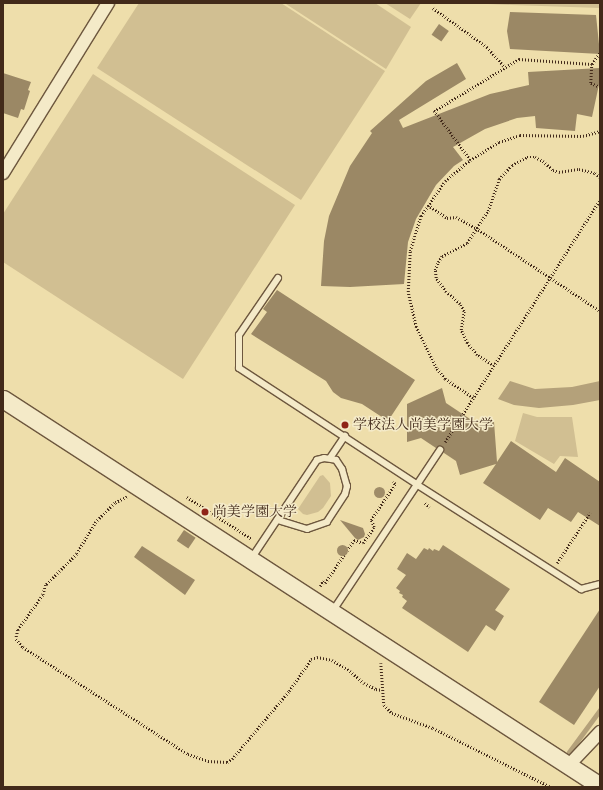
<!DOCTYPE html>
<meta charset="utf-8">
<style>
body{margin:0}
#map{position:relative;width:603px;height:790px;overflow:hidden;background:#eedeab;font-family:"IM FELL Double Pica","Noto Serif JP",serif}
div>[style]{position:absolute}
.green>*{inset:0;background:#d1bf92}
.water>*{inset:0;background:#b4a17a}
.stream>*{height:4.5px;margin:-2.25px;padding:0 2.25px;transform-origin:2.25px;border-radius:2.25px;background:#b4a17a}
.building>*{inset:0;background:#9b8865;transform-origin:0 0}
.path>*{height:2.5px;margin-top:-1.25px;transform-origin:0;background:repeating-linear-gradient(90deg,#422a1a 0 1px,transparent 0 3px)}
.roads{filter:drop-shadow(1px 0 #6d573e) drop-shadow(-1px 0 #6d573e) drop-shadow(0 1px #6d573e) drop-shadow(0 -1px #6d573e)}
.lane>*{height:6px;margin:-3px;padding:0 3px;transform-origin:3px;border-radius:3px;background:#f4eac8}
.street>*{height:12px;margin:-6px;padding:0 6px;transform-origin:6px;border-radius:6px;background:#f4eac8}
.secondary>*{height:17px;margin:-8.5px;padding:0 8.5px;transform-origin:8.5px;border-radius:8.5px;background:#f4eac8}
.trees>*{width:11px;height:11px;margin:-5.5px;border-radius:50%;background:#9f8c68}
.dots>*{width:11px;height:11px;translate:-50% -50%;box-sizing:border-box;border:2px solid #f4eac8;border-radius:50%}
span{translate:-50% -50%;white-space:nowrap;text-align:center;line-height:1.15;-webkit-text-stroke:3px #f4eac8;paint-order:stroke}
.poi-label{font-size:14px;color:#422a1a}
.left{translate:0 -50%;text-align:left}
.frame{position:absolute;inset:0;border:4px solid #422a1a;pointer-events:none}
</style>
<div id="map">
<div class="green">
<i style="clip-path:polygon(139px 3px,281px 3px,385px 71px,301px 200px,97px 68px)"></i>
<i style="clip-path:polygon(287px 3px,375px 3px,411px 27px,386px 69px,286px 4px)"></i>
<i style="clip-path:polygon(385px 3px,421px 3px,410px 19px)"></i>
<i style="clip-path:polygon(466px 3px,600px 3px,600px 8px,512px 5px)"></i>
<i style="clip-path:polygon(93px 74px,295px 205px,183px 379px,3px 262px,3px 214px)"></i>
<i style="clip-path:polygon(523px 413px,537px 417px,572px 417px,578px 457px,560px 456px,554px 464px,515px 441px)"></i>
<i style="clip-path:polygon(323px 475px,330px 483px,331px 496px,323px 508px,318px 512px,307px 515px,303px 514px,298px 509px,320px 476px)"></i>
</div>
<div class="water">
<i style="clip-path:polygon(510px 381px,535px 389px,572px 387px,600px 381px,600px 400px,573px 405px,539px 408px,514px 405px,498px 399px)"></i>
</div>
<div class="stream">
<i style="left:569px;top:752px;width:52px;rotate:-53.6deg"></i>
</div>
<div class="building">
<i style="clip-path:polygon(510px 12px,596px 15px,600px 54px,510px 49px,507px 31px)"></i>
<i style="left:439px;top:24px;width:12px;height:13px;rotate:35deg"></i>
<i style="clip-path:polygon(457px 63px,466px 79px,399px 120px,403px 128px,490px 94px,529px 85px,528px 72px,600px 68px,600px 80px,592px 117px,577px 114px,575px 131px,536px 128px,535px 116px,517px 118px,485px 129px,453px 147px,463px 160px,454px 166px,436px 185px,416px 219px,408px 242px,404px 284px,350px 287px,321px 286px,324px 241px,329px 216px,350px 166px,372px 133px,370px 131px,426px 81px)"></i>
<i style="clip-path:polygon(3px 73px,31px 82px,28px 90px,30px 91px,24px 110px,21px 109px,18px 118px,3px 113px)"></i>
<i style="clip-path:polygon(277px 290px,415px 380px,388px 421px,362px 404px,341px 398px,333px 392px,326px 381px,251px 334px,267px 312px,263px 309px)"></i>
<i style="clip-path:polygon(442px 388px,446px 403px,479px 425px,494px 422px,497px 462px,511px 441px,556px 472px,565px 458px,600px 482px,600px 526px,578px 512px,571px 522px,548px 508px,540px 520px,483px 483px,496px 464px,460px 475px,456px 461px,444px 453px,444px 448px,442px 446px,436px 448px,421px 438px,407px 442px,407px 404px)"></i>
<i style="clip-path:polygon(340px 520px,363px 528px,365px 534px,364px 537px,358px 540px,355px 538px)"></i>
<i style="left:184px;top:530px;width:14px;height:13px;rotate:34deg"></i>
<i style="clip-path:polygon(443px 545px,510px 589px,495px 610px,504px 616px,495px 631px,486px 625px,468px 652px,402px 608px,407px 601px,402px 597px,403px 595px,399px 593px,400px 591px,396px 588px,406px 575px,397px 569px,407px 553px,416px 559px,424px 548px,428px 550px,429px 548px,433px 551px,434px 549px,439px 551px)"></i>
<i style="clip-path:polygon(142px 546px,195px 580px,185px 595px,134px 557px)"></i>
<i style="clip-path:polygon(600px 609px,600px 686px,574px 725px,539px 702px)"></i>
</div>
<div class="path">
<i style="left:433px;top:8px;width:67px;rotate:35.8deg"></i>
<i style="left:487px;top:47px;width:27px;rotate:48deg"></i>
<i style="left:592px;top:64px;width:14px;rotate:-56deg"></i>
<i style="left:470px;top:160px;width:34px;rotate:-32deg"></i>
<i style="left:499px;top:142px;width:22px;rotate:-18deg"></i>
<i style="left:520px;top:135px;width:63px;rotate:0.9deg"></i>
<i style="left:583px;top:136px;width:18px;rotate:-16deg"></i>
<i style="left:428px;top:205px;width:23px;rotate:34deg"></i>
<i style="left:447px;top:218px;width:9px;rotate:-6deg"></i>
<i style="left:456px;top:217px;width:23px;rotate:29deg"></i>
<i style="left:476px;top:228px;width:149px;rotate:33.8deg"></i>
<i style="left:494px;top:366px;width:20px;rotate:-147deg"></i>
<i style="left:477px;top:355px;width:16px;rotate:-130deg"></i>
<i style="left:467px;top:343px;width:14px;rotate:-115deg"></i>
<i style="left:461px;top:330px;width:19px;rotate:-81deg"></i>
<i style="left:464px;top:311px;width:8px;rotate:-120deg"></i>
<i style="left:460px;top:304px;width:18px;rotate:-139deg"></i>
<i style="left:446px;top:292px;width:17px;rotate:-126deg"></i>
<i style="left:436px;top:278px;width:8px;rotate:-97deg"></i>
<i style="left:435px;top:270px;width:9px;rotate:-69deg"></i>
<i style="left:438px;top:262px;width:7px;rotate:-56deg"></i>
<i style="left:442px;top:256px;width:28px;rotate:-27deg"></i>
<i style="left:467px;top:243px;width:38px;rotate:-57deg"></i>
<i style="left:488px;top:211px;width:34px;rotate:-71deg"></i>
<i style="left:499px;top:179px;width:19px;rotate:-47deg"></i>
<i style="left:512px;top:165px;width:17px;rotate:-28deg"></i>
<i style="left:527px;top:157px;width:8px"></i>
<i style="left:535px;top:157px;width:9px;rotate:27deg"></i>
<i style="left:543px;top:161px;width:13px;rotate:42deg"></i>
<i style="left:553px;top:170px;width:6px;rotate:18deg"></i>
<i style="left:559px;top:172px;width:20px;rotate:-9deg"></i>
<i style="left:579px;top:169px;width:16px;rotate:14deg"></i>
<i style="left:595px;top:173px;width:6px;rotate:39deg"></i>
<i style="left:473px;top:398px;width:34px;rotate:-146deg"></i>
<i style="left:445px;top:379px;width:14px;rotate:-129deg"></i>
<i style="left:436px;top:368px;width:46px;rotate:-116deg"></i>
<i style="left:416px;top:327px;width:36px;rotate:-103deg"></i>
<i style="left:408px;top:292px;width:41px;rotate:-87.2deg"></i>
<i style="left:410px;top:251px;width:37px;rotate:-73deg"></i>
<i style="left:421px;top:216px;width:42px;rotate:-55.6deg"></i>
<i style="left:445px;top:181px;width:33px;rotate:-40deg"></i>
<i style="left:470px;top:160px;width:61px;rotate:-126.3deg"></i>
<i style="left:434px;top:111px;width:100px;rotate:-31.5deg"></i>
<i style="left:519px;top:59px;width:73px;rotate:3.9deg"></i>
<i style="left:592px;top:64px;width:19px;rotate:93deg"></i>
<i style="left:591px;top:83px;width:10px;rotate:24deg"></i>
<i style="left:445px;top:442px;width:287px;rotate:-57.4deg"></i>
<i style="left:127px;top:497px;width:13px;rotate:153deg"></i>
<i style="left:115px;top:503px;width:27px;rotate:135deg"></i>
<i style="left:96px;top:522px;width:37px;rotate:121deg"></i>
<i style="left:77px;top:554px;width:44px;rotate:135deg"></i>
<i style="left:46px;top:585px;width:10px;rotate:107deg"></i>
<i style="left:43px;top:595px;width:43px;rotate:125.5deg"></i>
<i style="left:18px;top:630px;width:9px;rotate:103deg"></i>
<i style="left:16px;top:639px;width:11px;rotate:49deg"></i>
<i style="left:23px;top:647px;width:197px;rotate:33deg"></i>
<i style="left:188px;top:754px;width:21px;rotate:19deg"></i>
<i style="left:208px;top:761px;width:19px;rotate:3deg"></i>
<i style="left:227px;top:762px;width:6px;rotate:-31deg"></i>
<i style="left:232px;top:759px;width:89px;rotate:-50deg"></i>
<i style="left:289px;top:691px;width:39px;rotate:-55deg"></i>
<i style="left:311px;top:659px;width:6px;rotate:-18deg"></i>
<i style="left:317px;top:657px;width:15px;rotate:11deg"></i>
<i style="left:332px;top:660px;width:21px;rotate:31deg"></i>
<i style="left:350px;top:671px;width:18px;rotate:41deg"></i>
<i style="left:364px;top:683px;width:13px;rotate:27deg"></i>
<i style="left:376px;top:689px;width:6px;rotate:9deg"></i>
<i style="left:187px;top:497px;width:77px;rotate:32.9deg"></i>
<i style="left:425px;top:503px;width:6px;rotate:39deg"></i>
<i style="left:557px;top:563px;width:60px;rotate:-56.6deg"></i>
<i style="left:320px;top:586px;width:6px;rotate:-59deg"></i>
<i style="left:323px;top:581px;width:3px;rotate:45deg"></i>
<i style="left:325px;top:583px;width:52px;rotate:-56deg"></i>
<i style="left:354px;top:540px;width:9px;rotate:18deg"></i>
<i style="left:363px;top:543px;width:19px;rotate:-55deg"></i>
<i style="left:374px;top:527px;width:8px;rotate:-113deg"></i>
<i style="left:371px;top:520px;width:43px;rotate:-56.3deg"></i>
<i style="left:395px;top:484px;width:3px;rotate:-135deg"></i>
<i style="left:381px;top:663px;width:42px;rotate:85.9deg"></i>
<i style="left:384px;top:705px;width:11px;rotate:45deg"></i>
<i style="left:392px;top:713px;width:44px;rotate:20.1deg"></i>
<i style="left:433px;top:728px;width:132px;rotate:26.6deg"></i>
</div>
<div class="roads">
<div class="lane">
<i style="left:278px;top:278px;width:69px;rotate:124.4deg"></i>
<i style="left:239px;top:335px;width:33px;rotate:90deg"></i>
<i style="left:239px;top:368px;width:212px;rotate:33.2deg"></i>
<i style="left:416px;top:484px;width:196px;rotate:32.5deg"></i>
<i style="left:581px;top:589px;width:20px;rotate:-15deg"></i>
<i style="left:330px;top:458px;width:27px;rotate:-56deg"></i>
<i style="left:251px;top:559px;width:119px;rotate:-56.3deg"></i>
<i style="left:317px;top:460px;width:7px;rotate:-16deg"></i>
<i style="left:324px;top:458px;width:12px;rotate:9deg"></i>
<i style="left:336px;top:460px;width:11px;rotate:56deg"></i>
<i style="left:342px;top:469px;width:18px;rotate:74deg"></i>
<i style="left:347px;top:486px;width:8px;rotate:104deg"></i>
<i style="left:345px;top:494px;width:33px;rotate:123deg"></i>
<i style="left:327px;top:522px;width:21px;rotate:161deg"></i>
<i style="left:307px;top:529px;width:31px;rotate:-163deg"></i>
<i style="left:332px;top:612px;width:195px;rotate:-56.3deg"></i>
</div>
<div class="street">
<i style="left:3px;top:173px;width:200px;rotate:-58.3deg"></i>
<i style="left:568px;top:766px;width:47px;rotate:-46.7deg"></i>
</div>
<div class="secondary">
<i style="left:3px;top:399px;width:711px;rotate:32.95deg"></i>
</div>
</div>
<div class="trees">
<i style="left:379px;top:492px"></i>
<i style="left:342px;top:550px"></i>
</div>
<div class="dots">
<i style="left:345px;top:425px;background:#8f2418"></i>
<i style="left:205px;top:512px;background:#8f2418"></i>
</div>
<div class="poi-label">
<span class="left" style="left:353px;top:425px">学校法人尚美学園大学</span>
<span class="left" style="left:213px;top:512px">尚美学園大学</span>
</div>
<div class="frame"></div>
</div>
